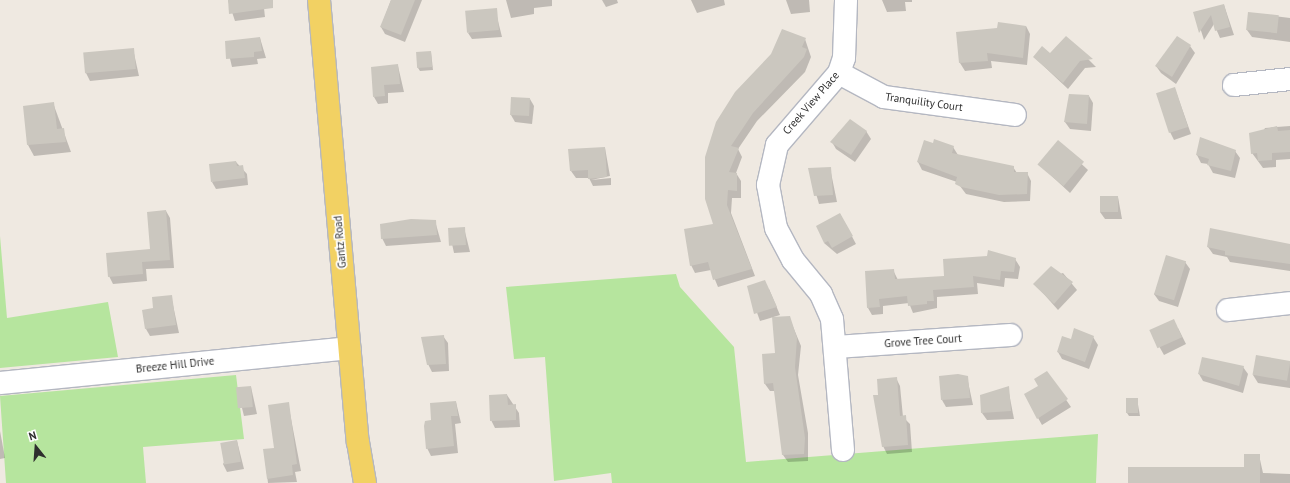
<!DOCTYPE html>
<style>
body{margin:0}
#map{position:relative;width:1290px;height:483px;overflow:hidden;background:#efe9e1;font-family:"PT Sans",sans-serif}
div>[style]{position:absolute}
.green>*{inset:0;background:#b6e59e}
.shadow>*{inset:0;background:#0003}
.building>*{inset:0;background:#cbc7bf;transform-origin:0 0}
.roads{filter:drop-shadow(1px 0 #b4b7c1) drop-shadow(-1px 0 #b4b7c1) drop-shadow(0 1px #b4b7c1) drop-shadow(0 -1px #b4b7c1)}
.minor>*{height:22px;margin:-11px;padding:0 11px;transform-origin:11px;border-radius:11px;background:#fff}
.major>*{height:22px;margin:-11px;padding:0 11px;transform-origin:11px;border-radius:11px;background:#f2d163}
span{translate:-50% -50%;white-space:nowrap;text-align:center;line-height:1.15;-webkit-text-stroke:3.5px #fff;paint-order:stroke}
.street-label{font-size:11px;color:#2e2e2e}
.north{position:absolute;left:16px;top:427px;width:40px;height:40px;-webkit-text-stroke:3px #fff;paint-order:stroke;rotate:343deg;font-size:11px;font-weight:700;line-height:16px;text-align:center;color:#2e2e2e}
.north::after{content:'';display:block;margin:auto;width:14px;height:18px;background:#2e2e2e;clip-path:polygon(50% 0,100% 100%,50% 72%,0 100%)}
</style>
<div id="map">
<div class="green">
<i style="clip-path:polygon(0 236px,7px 318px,108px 302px,118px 357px,0 368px)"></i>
<i style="clip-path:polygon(676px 274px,680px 287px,734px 347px,746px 462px,1098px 434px,1096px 483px,612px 483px,611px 473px,554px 481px,545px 357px,514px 359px,506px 287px)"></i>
<i style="clip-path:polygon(236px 375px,244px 439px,143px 447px,146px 483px,6px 483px,0 396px)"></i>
</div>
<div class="shadow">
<i style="clip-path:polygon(228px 0,263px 0,265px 17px,235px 21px)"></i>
<i style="clip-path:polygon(391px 0,422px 0,405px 42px,385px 34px,381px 27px)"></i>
<i style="clip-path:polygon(506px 0,552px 0,552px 6px,534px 8px,534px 14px,511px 18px)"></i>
<i style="clip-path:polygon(602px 0,617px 0,618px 3px,606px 7px)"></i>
<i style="clip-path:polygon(691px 0,724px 0,725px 5px,697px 13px)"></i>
<i style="clip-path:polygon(786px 0,809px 0,810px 12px,791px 14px)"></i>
<i style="clip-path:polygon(882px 0,912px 0,912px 2px,905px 2px,906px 11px,887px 12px)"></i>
<i style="clip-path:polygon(1224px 5px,1234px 35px,1220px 38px,1214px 24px,1204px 40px,1195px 12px)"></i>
<i style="clip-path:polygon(495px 9px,502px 37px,472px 39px,468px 33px)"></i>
<i style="clip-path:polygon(1249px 13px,1290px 18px,1290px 42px,1252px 37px,1247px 30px)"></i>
<i style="clip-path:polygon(1026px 26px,1030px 34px,1027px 65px,991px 61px,992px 68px,965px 71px,960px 63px,957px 33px)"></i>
<i style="clip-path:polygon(1066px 37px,1096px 67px,1085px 68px,1068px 89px,1034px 57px,1050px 54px)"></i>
<i style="clip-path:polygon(260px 38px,266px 58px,257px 59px,258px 64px,232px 67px,226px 42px)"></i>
<i style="clip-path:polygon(805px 39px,811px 57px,805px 72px,757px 121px,738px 149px,742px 157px,736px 173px,741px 181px,741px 198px,732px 198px,731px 213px,755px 276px,718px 287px,711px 270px,695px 273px,691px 265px,715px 225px,706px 157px)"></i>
<i style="clip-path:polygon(1190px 46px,1195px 53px,1176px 84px,1161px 73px,1156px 66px)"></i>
<i style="clip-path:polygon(133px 49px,139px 76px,90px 81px,86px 73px)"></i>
<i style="clip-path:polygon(431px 52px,433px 70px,420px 71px,418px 68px)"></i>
<i style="clip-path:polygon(398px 66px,404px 92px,388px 93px,388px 103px,378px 104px,374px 97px)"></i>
<i style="clip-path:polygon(1175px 89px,1191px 134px,1174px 140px,1170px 132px)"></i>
<i style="clip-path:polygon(1089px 96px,1093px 103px,1091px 131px,1070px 129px,1065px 122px)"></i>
<i style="clip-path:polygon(530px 99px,534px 106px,532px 124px,515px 122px,511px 115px)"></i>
<i style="clip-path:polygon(53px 103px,71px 152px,34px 156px,28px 145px)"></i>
<i style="clip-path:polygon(1290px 126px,1290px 159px,1276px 160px,1276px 167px,1263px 168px,1252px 153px,1265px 128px)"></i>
<i style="clip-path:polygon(866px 131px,871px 139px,855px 162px,836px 149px,832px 142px,839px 132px)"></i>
<i style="clip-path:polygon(1201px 138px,1235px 151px,1240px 158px,1235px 178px,1213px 173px,1208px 164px,1201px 163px,1197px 155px)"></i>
<i style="clip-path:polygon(1058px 142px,1088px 170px,1070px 193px,1041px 166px)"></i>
<i style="clip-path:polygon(953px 147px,958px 155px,1013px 167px,1017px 173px,1027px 173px,1031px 181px,1030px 201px,1004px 202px,966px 194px,957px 182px,922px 170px,918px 162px)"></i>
<i style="clip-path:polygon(605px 148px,610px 176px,591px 180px,611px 178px,611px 185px,593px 186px,589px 178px,576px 178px,571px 171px)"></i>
<i style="clip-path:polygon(236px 162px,247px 174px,248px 185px,216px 189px,212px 182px)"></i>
<i style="clip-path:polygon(830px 168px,837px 202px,819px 204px,809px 169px)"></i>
<i style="clip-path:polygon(1118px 197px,1122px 219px,1105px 219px,1100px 212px)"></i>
<i style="clip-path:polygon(166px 211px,170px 218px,174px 268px,146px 269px,147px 281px,113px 284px,109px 276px,151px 250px)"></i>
<i style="clip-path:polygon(840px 214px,856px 244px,837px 254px,824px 243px)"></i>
<i style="clip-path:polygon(435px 221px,441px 242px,386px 246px,382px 238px)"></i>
<i style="clip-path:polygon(464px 228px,470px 252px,454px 253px,449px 230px)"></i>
<i style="clip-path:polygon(1290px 244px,1290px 271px,1230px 262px,1227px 257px,1213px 254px,1208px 247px)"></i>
<i style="clip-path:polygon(1015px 259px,1020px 267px,1018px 279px,1005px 278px,1004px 287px,977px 283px,978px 294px,937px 297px,937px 308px,913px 313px,909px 303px,883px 306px,883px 314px,872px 315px,868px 308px,893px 270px,898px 280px,945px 277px)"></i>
<i style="clip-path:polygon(1185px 262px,1190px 269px,1178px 307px,1159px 301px,1154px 294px)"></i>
<i style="clip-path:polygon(1063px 273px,1077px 290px,1058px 310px,1035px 284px)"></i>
<i style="clip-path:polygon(748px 287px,769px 289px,780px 315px,760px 321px)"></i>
<i style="clip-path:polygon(171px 296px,179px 333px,150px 336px,146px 329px,154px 309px)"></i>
<i style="clip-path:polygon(789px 317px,801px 346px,798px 375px,808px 433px,808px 461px,788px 462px,783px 455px,775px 391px,770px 391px,765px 384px)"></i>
<i style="clip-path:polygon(1178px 328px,1186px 344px,1164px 355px,1151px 332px)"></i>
<i style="clip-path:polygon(443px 336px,448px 343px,449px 371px,432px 372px,428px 364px)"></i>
<i style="clip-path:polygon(1093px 337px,1098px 345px,1089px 369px,1062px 359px,1058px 352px,1072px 340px)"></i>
<i style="clip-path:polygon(1290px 362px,1290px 388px,1258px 383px,1253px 375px)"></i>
<i style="clip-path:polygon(1243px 367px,1248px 374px,1243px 393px,1203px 381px,1199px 374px)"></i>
<i style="clip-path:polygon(1047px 372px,1071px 407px,1042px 425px,1025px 395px,1039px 386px)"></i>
<i style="clip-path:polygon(967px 377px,973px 405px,946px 407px,942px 400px)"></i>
<i style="clip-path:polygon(896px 378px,900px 386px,903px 417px,910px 424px,912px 452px,887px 454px,883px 446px,879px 396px)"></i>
<i style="clip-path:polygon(251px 387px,257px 414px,244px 416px,237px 388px)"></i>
<i style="clip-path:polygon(1008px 388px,1014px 419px,987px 420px,982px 413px)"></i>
<i style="clip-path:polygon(507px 395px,519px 413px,520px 427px,495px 428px,491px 420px)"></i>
<i style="clip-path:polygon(1137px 399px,1140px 416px,1129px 416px,1127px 413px)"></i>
<i style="clip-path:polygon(456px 402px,461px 423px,455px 424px,458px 453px,431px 456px,427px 448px,432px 421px)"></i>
<i style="clip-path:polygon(288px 403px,301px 471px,295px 472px,297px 482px,268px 483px,264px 450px,275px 449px)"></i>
<i style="clip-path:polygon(0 431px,5px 458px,0 459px)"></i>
<i style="clip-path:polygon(237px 441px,244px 469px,227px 472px,223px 464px)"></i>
<i style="clip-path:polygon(1259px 455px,1263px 473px,1290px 474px,1290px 483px,1129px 483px,1245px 468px)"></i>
</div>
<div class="building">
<i style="clip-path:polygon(228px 0,273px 0,273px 8px,229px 14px)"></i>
<i style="clip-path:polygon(391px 0,415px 0,401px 35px,380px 27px)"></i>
<i style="clip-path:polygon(1224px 4px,1230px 27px,1215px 31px,1211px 15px,1199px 33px,1193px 12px)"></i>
<i style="left:497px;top:8px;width:22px;height:32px;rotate:85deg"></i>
<i style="left:1248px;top:12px;width:31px;height:18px;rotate:6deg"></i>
<i style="clip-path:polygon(998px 22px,1026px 26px,1023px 58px,987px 53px,988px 61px,959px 63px,956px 32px,997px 28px)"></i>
<i style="clip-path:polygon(782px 29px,806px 38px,802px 47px,807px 49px,804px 57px,753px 113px,731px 146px,739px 148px,729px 172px,737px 173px,737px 191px,728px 190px,727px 205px,752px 269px,713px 280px,708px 262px,690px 266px,684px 229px,713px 224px,705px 199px,705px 157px,716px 122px,735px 92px,771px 54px)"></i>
<i style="clip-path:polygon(1066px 36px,1093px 59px,1080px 61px,1063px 83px,1033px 57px,1042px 46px,1050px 53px)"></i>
<i style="clip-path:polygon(1177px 36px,1191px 45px,1172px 77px,1155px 66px)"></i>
<i style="clip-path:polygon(260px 37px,262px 51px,254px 52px,254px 57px,226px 59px,225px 41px)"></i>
<i style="left:134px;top:48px;width:21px;height:51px;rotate:85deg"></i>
<i style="left:431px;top:51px;width:16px;height:15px;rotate:86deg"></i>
<i style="clip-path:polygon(398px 64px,400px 84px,384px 85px,385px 96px,373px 97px,371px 67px)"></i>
<i style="left:1175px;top:87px;width:42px;height:20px;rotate:72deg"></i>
<i style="clip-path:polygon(1069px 94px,1089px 95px,1087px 124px,1064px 122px)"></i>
<i style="left:511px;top:97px;width:19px;height:18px;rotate:3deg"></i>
<i style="clip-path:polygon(54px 102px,57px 129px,64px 128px,66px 142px,27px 145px,23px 106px)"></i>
<i style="clip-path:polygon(850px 119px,867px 131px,851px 155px,830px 142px)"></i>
<i style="clip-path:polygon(1277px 126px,1278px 131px,1290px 130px,1290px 152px,1272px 153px,1272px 160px,1258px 161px,1257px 153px,1251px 154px,1249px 133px)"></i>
<i style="clip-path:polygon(1200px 137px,1236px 150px,1231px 171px,1207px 165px,1209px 159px,1196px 155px)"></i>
<i style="clip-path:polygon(934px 139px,954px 146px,952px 153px,1014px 166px,1014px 172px,1028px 172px,1027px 194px,999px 195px,961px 187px,955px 184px,957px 177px,917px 162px,924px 140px,933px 143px)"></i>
<i style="left:1058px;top:140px;width:34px;height:32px;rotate:40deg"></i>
<i style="clip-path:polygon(605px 147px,607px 177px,588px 179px,588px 170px,570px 171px,568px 149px)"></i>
<i style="clip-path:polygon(236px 161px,237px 166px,243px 165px,245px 178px,211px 182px,209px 164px)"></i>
<i style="clip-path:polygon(831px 167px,833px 195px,814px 196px,808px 168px)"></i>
<i style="left:1118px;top:196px;width:16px;height:18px;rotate:90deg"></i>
<i style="clip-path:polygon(166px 210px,170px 260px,142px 262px,143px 274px,108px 277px,106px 253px,150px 249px,147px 212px)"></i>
<i style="clip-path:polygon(840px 213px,853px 236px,832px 248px,828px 241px,824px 243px,816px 226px)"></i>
<i style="clip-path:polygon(411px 219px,436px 220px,437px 235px,381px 239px,380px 224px)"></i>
<i style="left:465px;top:227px;width:18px;height:17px;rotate:87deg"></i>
<i style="clip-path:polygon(1210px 228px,1290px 244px,1290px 264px,1225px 255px,1225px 251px,1207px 247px)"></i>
<i style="clip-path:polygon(988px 250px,1016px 258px,1014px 272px,1001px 271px,1000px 280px,973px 276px,974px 287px,933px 290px,934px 301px,927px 301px,927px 304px,908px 306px,907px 296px,879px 299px,880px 307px,867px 308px,865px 271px,894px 269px,895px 279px,944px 276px,943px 259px,987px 256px)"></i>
<i style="left:1166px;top:255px;width:21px;height:41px;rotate:17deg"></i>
<i style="clip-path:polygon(1051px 266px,1073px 282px,1054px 304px,1033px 284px)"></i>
<i style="clip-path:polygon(765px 280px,777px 307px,754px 314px,747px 286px)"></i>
<i style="clip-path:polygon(172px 295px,176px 325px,145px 329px,142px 310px,153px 308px,152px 297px)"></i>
<i style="clip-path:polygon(790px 316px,797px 338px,795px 367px,805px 438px,804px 454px,782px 455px,773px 383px,764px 384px,762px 354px,775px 353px,772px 317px)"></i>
<i style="left:1174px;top:319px;width:20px;height:27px;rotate:66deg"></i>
<i style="clip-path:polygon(1074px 328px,1094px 336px,1085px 362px,1057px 352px,1062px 336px,1071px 339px)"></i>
<i style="clip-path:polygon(444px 335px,446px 364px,427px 365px,421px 337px)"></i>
<i style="left:1256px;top:355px;width:35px;height:20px;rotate:10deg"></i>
<i style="clip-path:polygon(1202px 357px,1244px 366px,1239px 386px,1198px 374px)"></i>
<i style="clip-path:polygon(1047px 371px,1068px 399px,1037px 419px,1024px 394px,1038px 386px,1034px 379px)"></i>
<i style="clip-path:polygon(958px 374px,968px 376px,970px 398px,941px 400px,939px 376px)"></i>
<i style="clip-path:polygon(897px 377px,900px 416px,906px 415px,908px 445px,882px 447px,873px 395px,878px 395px,877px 379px)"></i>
<i style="left:251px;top:386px;width:21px;height:15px;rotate:85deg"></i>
<i style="clip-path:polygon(1009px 386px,1011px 411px,981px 413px,980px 395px)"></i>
<i style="clip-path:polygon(507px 394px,508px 405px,516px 404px,516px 420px,490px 421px,489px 395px)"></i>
<i style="left:1126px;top:398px;width:12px;height:15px"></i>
<i style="clip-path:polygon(456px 401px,458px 416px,451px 416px,454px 446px,426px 449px,424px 426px,425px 421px,431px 420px,430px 403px)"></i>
<i style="clip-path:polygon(289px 402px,297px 464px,292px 465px,293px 475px,267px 479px,263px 449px,274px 448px,268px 405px)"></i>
<i style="left:237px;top:440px;width:22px;height:17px;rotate:80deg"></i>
<i style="clip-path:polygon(1244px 454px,1260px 454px,1260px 483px,1128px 483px,1128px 467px,1244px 467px)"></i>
</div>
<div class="roads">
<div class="minor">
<i style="left:839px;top:73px;width:51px;rotate:28.1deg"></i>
<i style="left:884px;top:97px;width:132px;rotate:7.8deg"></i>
<i style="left:1234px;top:85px;width:56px;rotate:-6.1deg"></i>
<i style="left:1228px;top:310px;width:62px;rotate:-6.4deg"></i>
<i style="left:836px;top:347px;width:175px;rotate:-3.9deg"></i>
<i style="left:0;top:383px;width:351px;rotate:-5.7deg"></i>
<i style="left:843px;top:450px;width:131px;rotate:-94.8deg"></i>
<i style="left:832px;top:319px;width:27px;rotate:-114deg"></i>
<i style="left:821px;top:294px;width:44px;rotate:-129.5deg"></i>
<i style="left:793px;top:260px;width:36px;rotate:-118deg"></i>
<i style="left:776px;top:228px;width:44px;rotate:-100.5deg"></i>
<i style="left:768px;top:185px;width:41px;rotate:-77.3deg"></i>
<i style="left:777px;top:145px;width:95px;rotate:-49.3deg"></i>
<i style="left:839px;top:73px;width:16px;rotate:-72deg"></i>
<i style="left:844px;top:58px;width:58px;rotate:-88deg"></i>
</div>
<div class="major">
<i style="left:319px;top:0;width:444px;rotate:85deg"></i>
<i style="left:358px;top:442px;width:42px;rotate:80.3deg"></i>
</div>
</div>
<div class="street-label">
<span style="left:924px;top:102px;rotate:8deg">Tranquility Court</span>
<span style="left:811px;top:103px;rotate:-49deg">Creek View Place</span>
<span style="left:340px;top:242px;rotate:-95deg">Gantz Road</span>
<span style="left:923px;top:341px;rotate:-4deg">Grove Tree Court</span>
<span style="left:175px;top:365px;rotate:-6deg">Breeze Hill Drive</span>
</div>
<div class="north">N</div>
</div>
